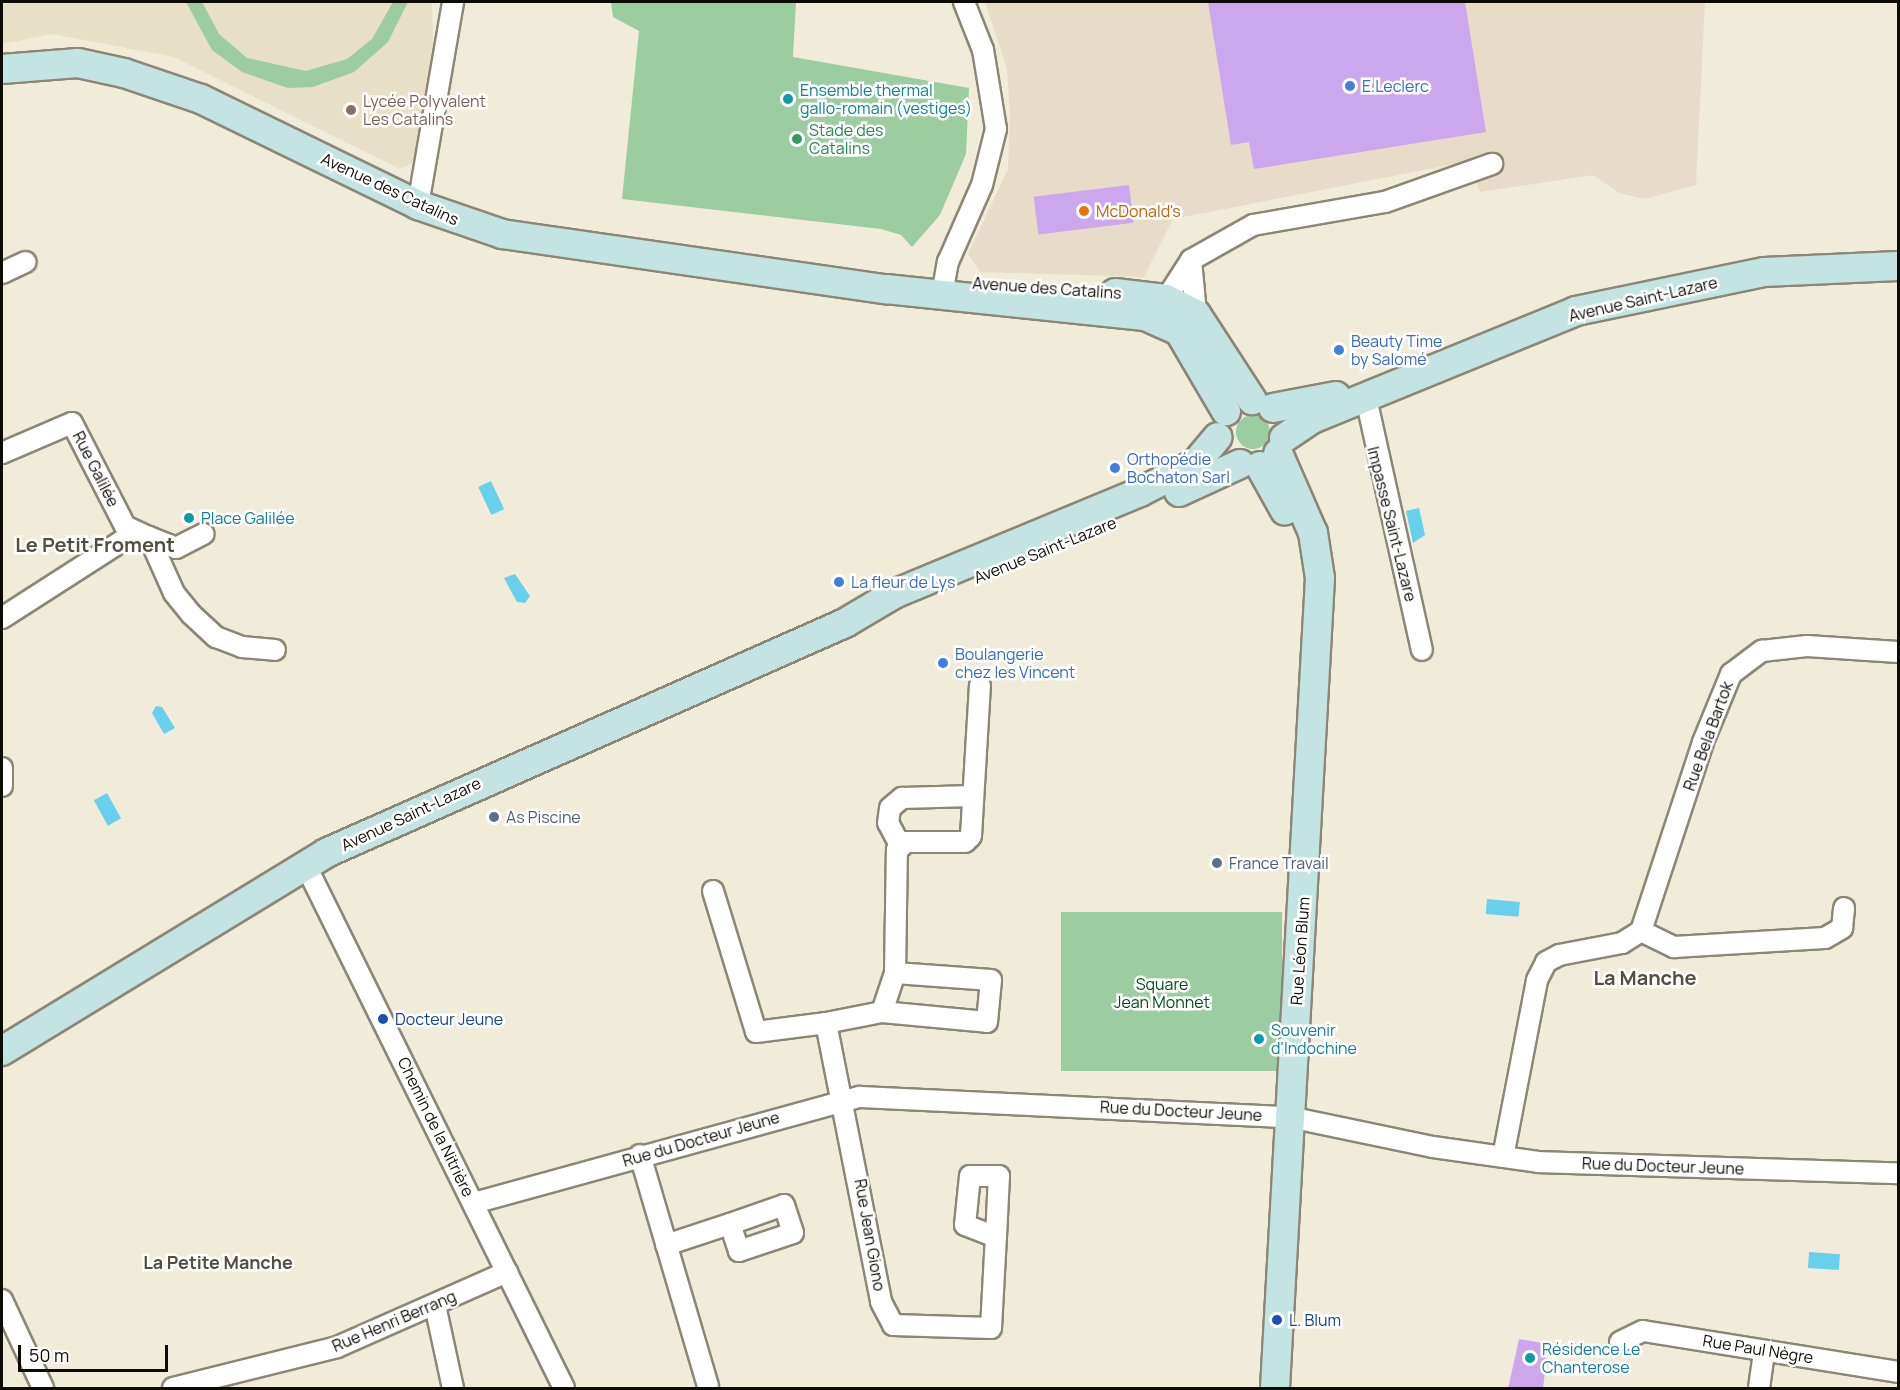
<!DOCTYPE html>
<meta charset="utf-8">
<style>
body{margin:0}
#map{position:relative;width:1900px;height:1390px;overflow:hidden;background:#f1ebda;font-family:Manrope,sans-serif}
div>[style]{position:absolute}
.commercial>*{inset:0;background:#e7dcc8}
.built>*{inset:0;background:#e7dfc6}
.green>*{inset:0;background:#9ccda1;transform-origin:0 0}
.round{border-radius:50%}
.water>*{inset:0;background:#67d0ec;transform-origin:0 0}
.building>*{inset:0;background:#cca7ed;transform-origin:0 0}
.roads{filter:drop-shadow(2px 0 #8c8677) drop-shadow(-2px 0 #8c8677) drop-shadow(0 2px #8c8677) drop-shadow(0 -2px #8c8677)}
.street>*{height:20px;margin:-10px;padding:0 10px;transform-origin:10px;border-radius:10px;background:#fff}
.secondary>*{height:28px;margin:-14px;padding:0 14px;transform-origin:14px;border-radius:14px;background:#c3e4e2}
.dots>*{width:16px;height:16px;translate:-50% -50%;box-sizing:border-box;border:3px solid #fff;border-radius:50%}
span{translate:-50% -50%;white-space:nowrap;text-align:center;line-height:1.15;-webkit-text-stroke:5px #fff;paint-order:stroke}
.shop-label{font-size:16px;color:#366cbe}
.left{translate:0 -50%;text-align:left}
.culture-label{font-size:16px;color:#0d838f}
.education-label{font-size:16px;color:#785e54}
.leisure-label{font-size:16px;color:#27864d}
.street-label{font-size:16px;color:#0d0b06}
.food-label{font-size:16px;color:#c56008}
.service-label{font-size:16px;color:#4e5e75}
.park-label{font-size:16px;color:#004d19}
.transit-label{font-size:16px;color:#164399}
.neighbourhood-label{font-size:18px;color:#534e40;font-weight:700}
.quarter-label{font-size:20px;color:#534e40;font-weight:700}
.frame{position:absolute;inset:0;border:3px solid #0d0b06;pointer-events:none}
.scale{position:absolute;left:18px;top:1345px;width:150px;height:27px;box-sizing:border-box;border:3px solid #0d0b06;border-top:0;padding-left:8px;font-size:18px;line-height:21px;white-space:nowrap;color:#0d0b06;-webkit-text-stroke:4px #fff;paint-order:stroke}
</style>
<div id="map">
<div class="commercial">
<i style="clip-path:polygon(985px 2px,1705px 2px,1696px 185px,1645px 199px,1619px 193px,1593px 175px,1480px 192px,1470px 161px,1173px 219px,1144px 277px,980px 272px,968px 254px,1008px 169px,1010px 113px,1007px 69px)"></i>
</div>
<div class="built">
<i style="clip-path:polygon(2px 2px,432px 2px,433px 45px,415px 162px,400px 169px,174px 57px,52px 34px,2px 44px)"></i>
</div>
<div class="green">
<i style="clip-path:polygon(186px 2px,202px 2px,219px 34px,247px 58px,306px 71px,347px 59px,372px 39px,393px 2px,408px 2px,388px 42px,354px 72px,313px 87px,288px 88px,242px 72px,212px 50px)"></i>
<i style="clip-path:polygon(611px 2px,796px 2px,793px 57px,969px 88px,966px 154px,940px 215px,912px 247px,901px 235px,881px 229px,622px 199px,639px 31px,613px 17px)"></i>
<i class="round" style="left:1236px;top:415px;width:34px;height:34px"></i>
<i style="left:1061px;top:912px;width:221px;height:159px"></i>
</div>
<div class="water">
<i style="left:491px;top:481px;width:31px;height:14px;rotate:65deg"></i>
<i style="clip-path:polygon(1419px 508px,1425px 535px,1413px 543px,1406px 511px)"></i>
<i style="clip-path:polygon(515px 574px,530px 596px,525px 603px,517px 602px,504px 578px)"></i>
<i style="clip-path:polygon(156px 706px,162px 707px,175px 728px,164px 734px,152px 713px)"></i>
<i style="left:107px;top:793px;width:29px;height:15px;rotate:61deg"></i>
<i style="left:1487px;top:899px;width:33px;height:15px;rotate:5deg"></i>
<i style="left:1809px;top:1252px;width:31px;height:16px;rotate:4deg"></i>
</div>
<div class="building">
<i style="clip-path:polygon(1208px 2px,1465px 2px,1486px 132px,1254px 169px,1249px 142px,1231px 145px)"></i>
<i style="left:1129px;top:185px;width:38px;height:96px;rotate:83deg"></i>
<i style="clip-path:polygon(1519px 1339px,1548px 1344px,1543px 1389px,1508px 1389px)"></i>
</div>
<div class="roads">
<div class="street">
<i style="left:418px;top:205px;width:206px;rotate:-80.2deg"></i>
<i style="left:1191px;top:260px;width:54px;rotate:84.7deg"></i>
<i style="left:2px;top:273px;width:26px;rotate:-25deg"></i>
<i style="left:942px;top:295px;width:34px;rotate:-80deg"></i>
<i style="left:948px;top:262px;width:84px;rotate:-66.2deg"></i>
<i style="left:982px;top:185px;width:58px;rotate:-76deg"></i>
<i style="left:996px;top:129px;width:80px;rotate:-99.3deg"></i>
<i style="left:983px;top:50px;width:52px;rotate:-111.6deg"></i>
<i style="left:1166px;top:299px;width:46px;rotate:-57.3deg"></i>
<i style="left:1191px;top:260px;width:71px;rotate:-29.4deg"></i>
<i style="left:1253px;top:225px;width:134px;rotate:-9.9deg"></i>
<i style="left:1385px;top:202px;width:114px;rotate:-19.6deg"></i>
<i style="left:1366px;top:398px;width:258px;rotate:77.5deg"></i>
<i style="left:2px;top:453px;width:76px;rotate:-23.2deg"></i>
<i style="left:72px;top:423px;width:116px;rotate:62.8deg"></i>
<i style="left:125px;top:526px;width:26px;rotate:25deg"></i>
<i style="left:149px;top:537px;width:61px;rotate:65.9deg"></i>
<i style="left:174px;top:593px;width:27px;rotate:51deg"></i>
<i style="left:191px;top:614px;width:34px;rotate:43deg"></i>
<i style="left:216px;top:637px;width:28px;rotate:21deg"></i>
<i style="left:242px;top:647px;width:33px;rotate:5deg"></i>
<i style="left:2px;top:618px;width:143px;rotate:-32.7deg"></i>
<i style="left:122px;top:541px;width:27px;rotate:-8deg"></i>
<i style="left:149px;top:537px;width:29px;rotate:22deg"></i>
<i style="left:176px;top:548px;width:31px;rotate:-27deg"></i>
<i style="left:2px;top:768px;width:18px;rotate:90deg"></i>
<i style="left:901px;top:847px;width:27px;rotate:-118deg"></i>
<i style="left:888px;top:823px;width:15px;rotate:-82deg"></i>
<i style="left:890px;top:808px;width:16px;rotate:-40deg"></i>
<i style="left:902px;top:798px;width:71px;rotate:-1.6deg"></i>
<i style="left:306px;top:866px;width:582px;rotate:63.7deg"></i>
<i style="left:713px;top:891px;width:147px;rotate:73deg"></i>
<i style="left:756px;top:1032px;width:71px;rotate:-7.3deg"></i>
<i style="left:826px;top:1023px;width:284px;rotate:78.8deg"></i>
<i style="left:881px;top:1302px;width:26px;rotate:62deg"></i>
<i style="left:893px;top:1325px;width:98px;rotate:1.8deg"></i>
<i style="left:991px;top:1328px;width:91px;rotate:-86.9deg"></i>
<i style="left:996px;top:1237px;width:61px;rotate:-87.2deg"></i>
<i style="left:999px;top:1176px;width:29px;rotate:180deg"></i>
<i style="left:970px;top:1176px;width:49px;rotate:95.8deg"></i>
<i style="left:965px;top:1225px;width:33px;rotate:21deg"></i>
<i style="left:1641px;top:931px;width:37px;rotate:26deg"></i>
<i style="left:1674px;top:947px;width:151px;rotate:-3.4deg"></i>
<i style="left:1825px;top:938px;width:20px;rotate:-30deg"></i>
<i style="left:1842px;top:928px;width:20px;rotate:-84deg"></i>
<i style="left:882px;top:1012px;width:41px;rotate:-71.6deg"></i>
<i style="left:895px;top:973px;width:123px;rotate:-89.1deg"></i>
<i style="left:897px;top:850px;width:12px;rotate:-42deg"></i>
<i style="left:906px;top:842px;width:59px"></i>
<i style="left:965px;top:842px;width:8px;rotate:-45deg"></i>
<i style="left:971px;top:836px;width:151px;rotate:-86.6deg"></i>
<i style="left:826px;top:1023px;width:57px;rotate:-11.1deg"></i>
<i style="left:882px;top:1012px;width:105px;rotate:5.4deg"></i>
<i style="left:987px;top:1022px;width:42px;rotate:-84.6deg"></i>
<i style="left:991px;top:980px;width:96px;rotate:-175.8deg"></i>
<i style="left:640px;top:1155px;width:241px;rotate:73.6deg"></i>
<i style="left:1503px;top:1157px;width:180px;rotate:-79.1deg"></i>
<i style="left:1537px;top:980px;width:20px;rotate:-63deg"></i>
<i style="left:1546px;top:962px;width:15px;rotate:-28deg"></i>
<i style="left:1559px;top:955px;width:64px;rotate:-10.8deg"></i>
<i style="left:1622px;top:943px;width:22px;rotate:-32deg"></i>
<i style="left:1641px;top:931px;width:199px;rotate:-71.8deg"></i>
<i style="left:1703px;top:742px;width:74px;rotate:-67.6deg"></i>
<i style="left:1731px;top:674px;width:39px;rotate:-37deg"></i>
<i style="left:1762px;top:651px;width:45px;rotate:-6.3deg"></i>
<i style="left:1807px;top:646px;width:91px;rotate:3.8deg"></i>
<i style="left:474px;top:1203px;width:400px;rotate:-15.4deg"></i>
<i style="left:860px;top:1097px;width:429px;rotate:2.7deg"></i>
<i style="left:1289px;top:1117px;width:147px;rotate:11.8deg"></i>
<i style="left:1433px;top:1147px;width:106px;rotate:8.1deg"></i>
<i style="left:1538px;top:1162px;width:360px;rotate:1.8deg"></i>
<i style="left:666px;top:1245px;width:67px;rotate:-18.2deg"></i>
<i style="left:730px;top:1224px;width:57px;rotate:-19.4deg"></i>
<i style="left:784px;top:1205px;width:29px;rotate:72deg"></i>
<i style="left:793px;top:1233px;width:57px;rotate:161.6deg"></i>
<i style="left:739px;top:1251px;width:28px;rotate:-108deg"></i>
<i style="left:2px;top:1300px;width:97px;rotate:65deg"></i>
<i style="left:435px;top:1305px;width:85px;rotate:77.8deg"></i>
<i style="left:1620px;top:1342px;width:25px;rotate:-26deg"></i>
<i style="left:1643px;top:1331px;width:258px;rotate:9.1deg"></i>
<i style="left:173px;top:1388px;width:169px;rotate:-14deg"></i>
<i style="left:337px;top:1347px;width:186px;rotate:-23.8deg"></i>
<i style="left:1759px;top:1388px;width:37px;rotate:-82deg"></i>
</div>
<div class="secondary">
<i style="left:2px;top:69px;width:76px;rotate:-4.5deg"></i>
<i style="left:78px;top:63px;width:47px;rotate:12.3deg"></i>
<i style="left:124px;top:73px;width:81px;rotate:18.7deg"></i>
<i style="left:201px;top:99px;width:242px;rotate:26deg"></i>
<i style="left:418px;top:205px;width:89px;rotate:19deg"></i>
<i style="left:502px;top:234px;width:388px;rotate:8.2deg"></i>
<i style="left:886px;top:289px;width:260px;rotate:6deg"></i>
<i style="left:1145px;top:316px;width:37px;rotate:24deg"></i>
<i style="left:1179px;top:331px;width:93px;rotate:59.6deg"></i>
<i style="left:1115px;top:293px;width:51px;rotate:6.7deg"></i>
<i style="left:1166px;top:299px;width:34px;rotate:27deg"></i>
<i style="left:1196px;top:314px;width:103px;rotate:56.9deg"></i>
<i style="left:1273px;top:408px;width:64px;rotate:-10.8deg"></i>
<i style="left:1284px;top:438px;width:34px;rotate:-34deg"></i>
<i style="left:1312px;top:419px;width:285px;rotate:-22.2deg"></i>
<i style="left:1576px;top:311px;width:192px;rotate:-11.7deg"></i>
<i style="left:1764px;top:272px;width:134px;rotate:-2.6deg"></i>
<i style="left:1260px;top:466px;width:51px;rotate:60.9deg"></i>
<i style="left:1179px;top:492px;width:67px;rotate:-24.7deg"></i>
<i style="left:2px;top:1051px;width:380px;rotate:-31.4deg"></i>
<i style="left:326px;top:853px;width:568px;rotate:-23.9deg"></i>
<i style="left:845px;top:623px;width:57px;rotate:-30.6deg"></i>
<i style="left:894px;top:594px;width:266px;rotate:-22.5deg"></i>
<i style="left:1140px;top:492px;width:62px;rotate:-27deg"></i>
<i style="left:1195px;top:464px;width:35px;rotate:-50deg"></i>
<i style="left:1275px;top:1388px;width:811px;rotate:-86.82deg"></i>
<i style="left:1320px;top:578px;width:46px;rotate:-98.8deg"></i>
<i style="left:1313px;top:533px;width:87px;rotate:-113.6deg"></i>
</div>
</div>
<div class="dots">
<i style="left:1350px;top:86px;background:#3f7fe0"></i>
<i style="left:788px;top:99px;background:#0f9aa8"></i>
<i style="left:351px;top:110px;background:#8d6e63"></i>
<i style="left:797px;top:139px;background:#2e9e5b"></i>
<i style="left:1084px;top:211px;background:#e8710a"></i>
<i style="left:1339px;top:350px;background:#3f7fe0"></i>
<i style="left:1115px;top:468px;background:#3f7fe0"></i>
<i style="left:189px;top:518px;background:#0f9aa8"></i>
<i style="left:839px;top:582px;background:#3f7fe0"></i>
<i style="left:943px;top:663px;background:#3f7fe0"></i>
<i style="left:494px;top:817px;background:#5c6f8a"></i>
<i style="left:1217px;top:863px;background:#5c6f8a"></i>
<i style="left:383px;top:1019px;background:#1a4fb4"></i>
<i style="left:1259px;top:1039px;background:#0f9aa8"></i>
<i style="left:1277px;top:1320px;background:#1a4fb4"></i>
<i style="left:1530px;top:1358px;background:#0f9aa8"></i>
</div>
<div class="shop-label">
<span class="left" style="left:1362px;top:86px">E.Leclerc</span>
<span class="left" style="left:1351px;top:350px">Beauty Time<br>by Salomé</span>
<span class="left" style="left:1127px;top:468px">Orthopédie<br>Bochaton Sarl</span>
<span class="left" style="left:851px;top:582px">La fleur de Lys</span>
<span class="left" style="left:955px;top:663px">Boulangerie<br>chez les Vincent</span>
</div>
<div class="culture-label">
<span class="left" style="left:800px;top:99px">Ensemble thermal<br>gallo-romain (vestiges)</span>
<span class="left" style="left:201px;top:518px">Place Galilée</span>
<span class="left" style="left:1271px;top:1039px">Souvenir<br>d'Indochine</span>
<span class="left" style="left:1542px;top:1358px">Résidence Le<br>Chanterose</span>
</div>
<div class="education-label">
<span class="left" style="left:363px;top:110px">Lycée Polyvalent<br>Les Catalins</span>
</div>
<div class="leisure-label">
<span class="left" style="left:809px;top:139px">Stade des<br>Catalins</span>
</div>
<div class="street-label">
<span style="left:390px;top:189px;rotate:25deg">Avenue des Catalins</span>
<span style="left:1047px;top:288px;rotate:4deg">Avenue des Catalins</span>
<span style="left:1643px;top:299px;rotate:-13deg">Avenue Saint-Lazare</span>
<span style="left:96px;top:469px;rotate:63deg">Rue Galilée</span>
<span style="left:1392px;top:524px;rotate:76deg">Impasse Saint-Lazare</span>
<span style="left:1045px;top:550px;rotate:-22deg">Avenue Saint-Lazare</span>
<span style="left:1708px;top:736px;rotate:-70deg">Rue Bela Bartok</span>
<span style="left:411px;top:814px;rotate:-25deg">Avenue Saint-Lazare</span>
<span style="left:1300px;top:951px;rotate:-86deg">Rue Léon Blum</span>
<span style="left:1181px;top:1111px;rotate:3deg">Rue du Docteur Jeune</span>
<span style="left:436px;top:1127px;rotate:64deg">Chemin de la Nitrière</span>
<span style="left:701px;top:1139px;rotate:-16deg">Rue du Docteur Jeune</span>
<span style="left:1663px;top:1166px;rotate:2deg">Rue du Docteur Jeune</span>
<span style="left:870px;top:1235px;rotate:80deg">Rue Jean Giono</span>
<span style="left:394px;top:1321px;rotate:-23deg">Rue Henri Berrang</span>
<span style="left:1758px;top:1349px;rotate:9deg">Rue Paul Nègre</span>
</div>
<div class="food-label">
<span class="left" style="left:1096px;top:211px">McDonald's</span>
</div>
<div class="service-label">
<span class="left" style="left:506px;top:817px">As Piscine</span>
<span class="left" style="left:1229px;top:863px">France Travail</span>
</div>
<div class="park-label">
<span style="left:1162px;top:993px">Square<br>Jean Monnet</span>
</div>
<div class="transit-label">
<span class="left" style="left:395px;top:1019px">Docteur Jeune</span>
<span class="left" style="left:1289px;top:1320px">L. Blum</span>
</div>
<div class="neighbourhood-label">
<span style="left:218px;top:1262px">La Petite Manche</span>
</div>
<div class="quarter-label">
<span style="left:95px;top:544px">Le Petit Froment</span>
<span style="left:1645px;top:977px">La Manche</span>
</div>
<div class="frame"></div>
<div class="scale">50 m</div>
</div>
